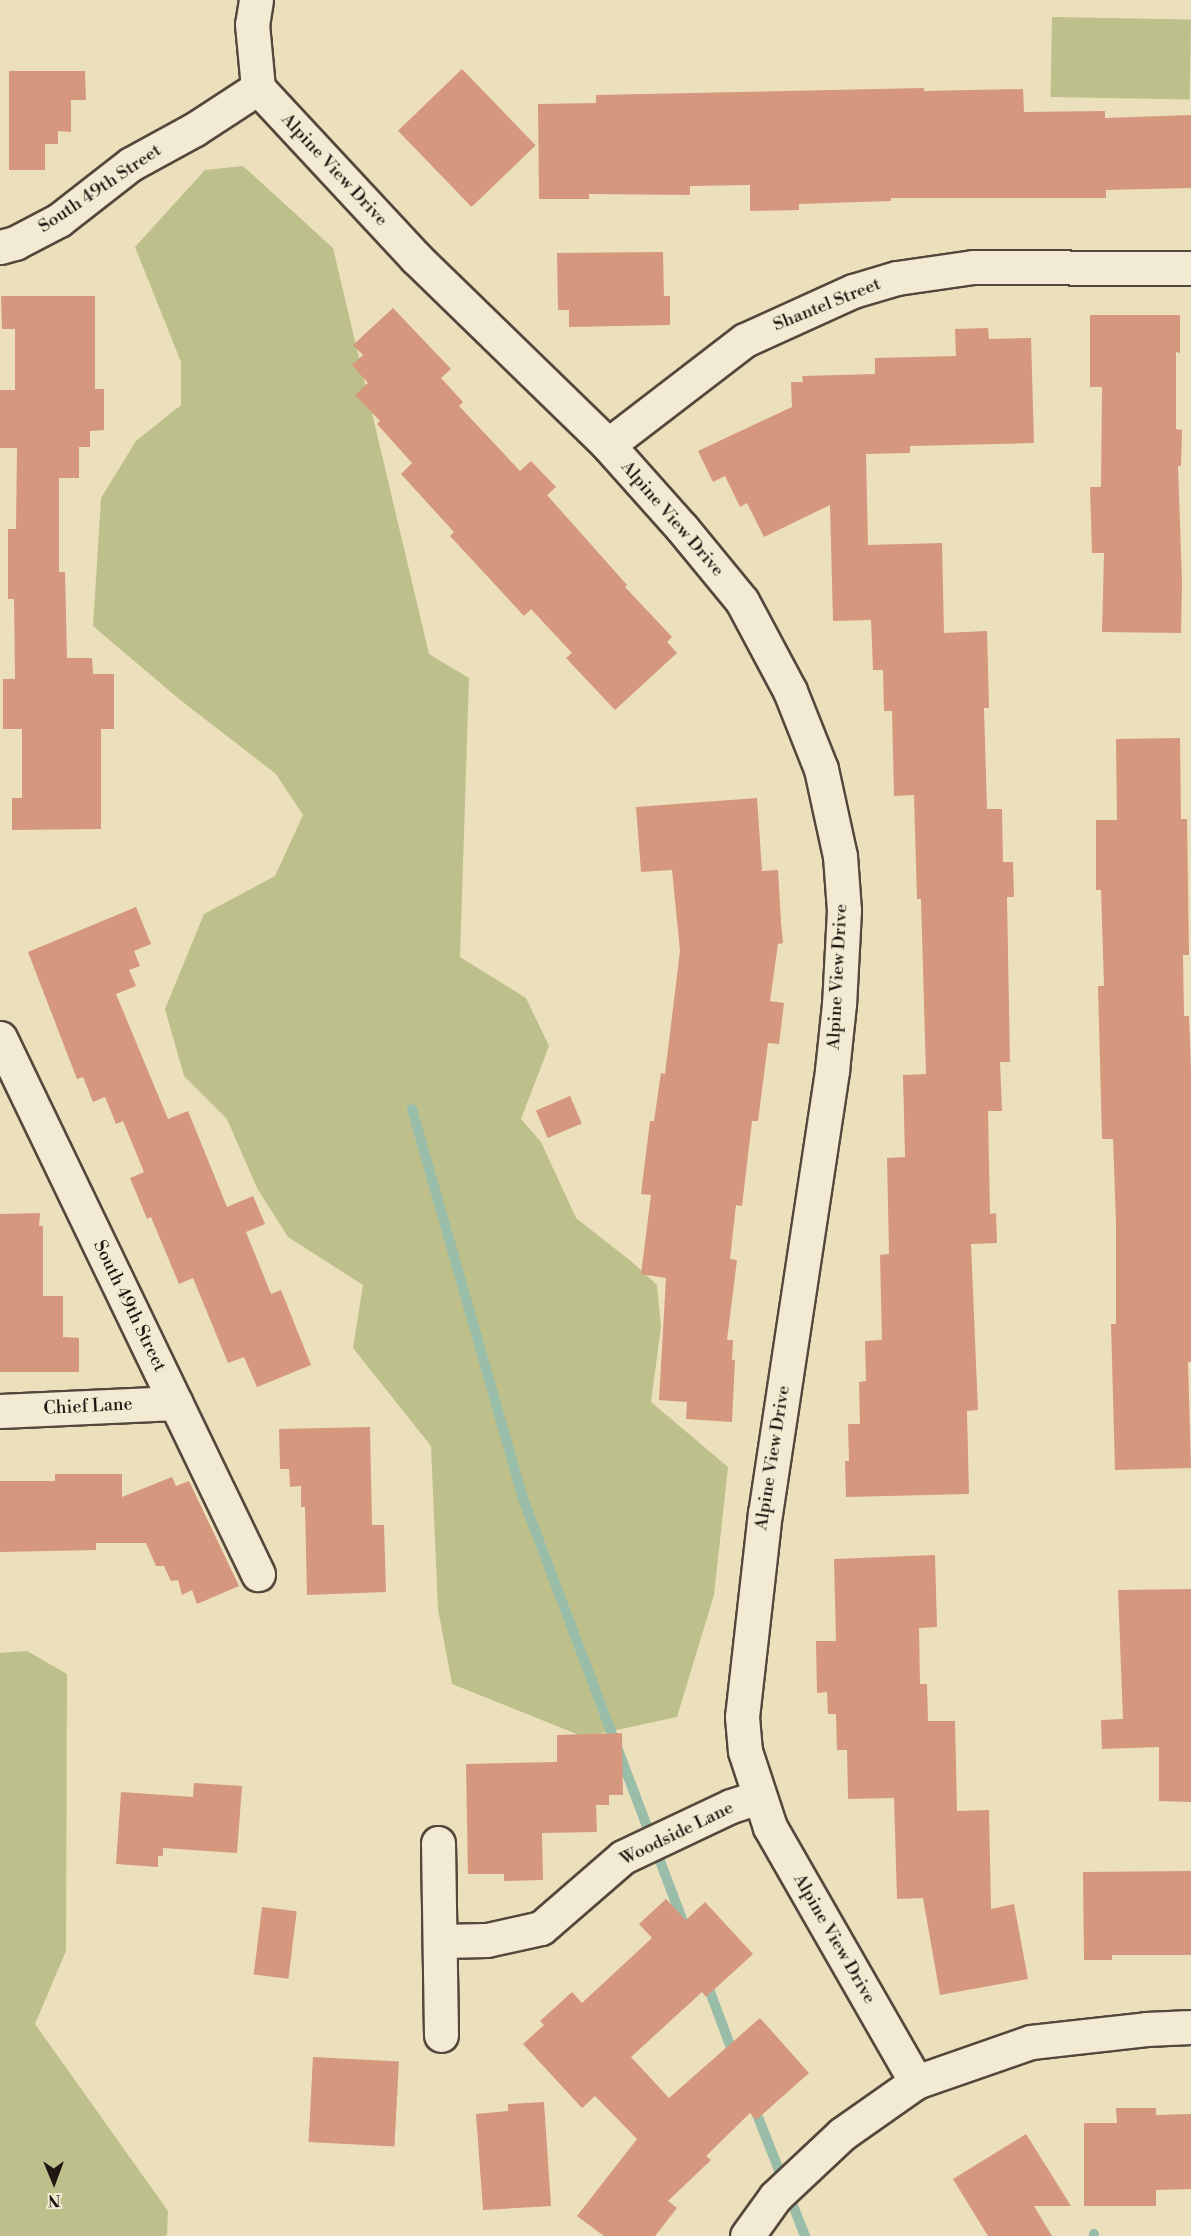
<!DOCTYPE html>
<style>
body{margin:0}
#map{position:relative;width:1191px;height:2236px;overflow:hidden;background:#ecdfbb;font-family:"Libre Bodoni",serif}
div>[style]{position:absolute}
.green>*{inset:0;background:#bec08c;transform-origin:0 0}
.stream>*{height:10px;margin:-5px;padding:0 5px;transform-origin:5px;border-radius:5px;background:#9abdaa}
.building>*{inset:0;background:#d5977d;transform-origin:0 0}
.roads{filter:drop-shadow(2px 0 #54483c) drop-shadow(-2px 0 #54483c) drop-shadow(0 2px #54483c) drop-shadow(0 -2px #54483c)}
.minor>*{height:33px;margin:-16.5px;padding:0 16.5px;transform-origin:16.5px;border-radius:16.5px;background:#f3ead3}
span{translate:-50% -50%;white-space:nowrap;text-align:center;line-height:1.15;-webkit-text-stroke:4.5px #f3ead3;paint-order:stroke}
.street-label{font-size:18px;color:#211611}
.north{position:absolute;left:24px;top:2152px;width:60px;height:60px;-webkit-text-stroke:4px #f3ead3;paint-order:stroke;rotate:179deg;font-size:16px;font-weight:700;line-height:24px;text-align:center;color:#211611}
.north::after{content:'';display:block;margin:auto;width:21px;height:27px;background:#211611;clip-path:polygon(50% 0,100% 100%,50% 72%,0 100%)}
</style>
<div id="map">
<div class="green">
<i style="left:1052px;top:17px;width:139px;height:80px;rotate:1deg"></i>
<i style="clip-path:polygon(243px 166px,333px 248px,429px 654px,469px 678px,460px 957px,526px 998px,549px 1046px,521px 1119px,541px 1142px,576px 1218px,632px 1262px,657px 1285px,661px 1327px,651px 1402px,728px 1467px,714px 1595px,677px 1717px,584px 1737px,452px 1684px,438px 1609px,431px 1446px,353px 1348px,363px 1285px,288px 1237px,257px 1188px,227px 1119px,184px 1076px,165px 1009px,204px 914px,275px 876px,303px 815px,276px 774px,179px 699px,93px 626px,101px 498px,136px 441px,181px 405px,181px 362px,135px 247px,205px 170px)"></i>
<i style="clip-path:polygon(27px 1651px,67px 1674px,66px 1951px,35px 2024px,168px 2211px,167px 2235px,164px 2236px,0 2236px,0 1653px)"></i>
</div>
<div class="stream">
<i style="left:412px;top:1109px;width:408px;rotate:74.1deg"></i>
<i style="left:524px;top:1501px;width:455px;rotate:69.3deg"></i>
<i style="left:706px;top:1981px;width:80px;rotate:69.5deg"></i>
<i style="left:754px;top:2107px;width:139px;rotate:68.4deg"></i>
<i style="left:1094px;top:2234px;width:2px;rotate:90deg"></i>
</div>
<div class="building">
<i style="left:462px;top:69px;width:106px;height:89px;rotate:46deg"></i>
<i style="clip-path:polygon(9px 71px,85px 71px,86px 100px,71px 100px,71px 132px,58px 131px,58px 144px,45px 144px,45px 170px,9px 170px)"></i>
<i style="clip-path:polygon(924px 88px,924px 91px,1023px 89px,1024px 112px,1105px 111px,1105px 118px,1191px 115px,1191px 188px,1106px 190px,1106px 198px,891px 198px,891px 201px,799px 204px,799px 210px,750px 211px,750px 185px,690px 186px,690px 195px,589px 194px,589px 199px,539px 199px,538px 104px,596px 103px,596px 95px)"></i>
<i style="clip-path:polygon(663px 252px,664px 296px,670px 296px,670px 325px,569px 327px,569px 310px,558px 310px,557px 253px)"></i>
<i style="clip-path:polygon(1px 296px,95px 296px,95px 389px,104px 389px,104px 430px,90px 431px,90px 447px,79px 447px,79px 478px,59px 478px,59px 572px,65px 572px,67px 658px,92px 658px,93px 674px,114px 674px,114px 729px,101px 729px,101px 829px,12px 830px,12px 798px,22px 798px,22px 729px,3px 729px,3px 679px,15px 679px,14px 599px,8px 599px,8px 529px,16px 529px,17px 448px,0 448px,0 390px,15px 390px,15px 329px,2px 329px)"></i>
<i style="clip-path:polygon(393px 308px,451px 369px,441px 378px,463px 402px,459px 406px,520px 471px,531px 461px,556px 487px,547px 495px,627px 585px,625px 587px,672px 637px,667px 642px,677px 653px,615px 710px,566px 658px,572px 653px,531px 609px,524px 616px,450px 536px,454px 532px,401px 474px,412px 463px,377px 424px,380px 421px,355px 395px,368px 383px,352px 365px,363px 355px,353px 345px)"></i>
<i style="clip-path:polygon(1090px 315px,1180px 315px,1180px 353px,1176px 352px,1176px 429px,1182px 430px,1181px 466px,1178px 466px,1182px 581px,1181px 633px,1102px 632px,1104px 553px,1092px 553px,1090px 487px,1101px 487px,1102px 387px,1090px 387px)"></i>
<i style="clip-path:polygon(988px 328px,989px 339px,1031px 338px,1034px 443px,910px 446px,910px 453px,866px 454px,868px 545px,942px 543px,944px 633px,987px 631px,989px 708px,984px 708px,987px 809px,1002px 809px,1003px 862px,1013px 862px,1014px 897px,1007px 897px,1010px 1062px,1000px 1062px,1002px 1111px,988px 1111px,990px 1214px,996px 1213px,997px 1243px,971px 1244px,978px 1410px,967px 1411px,969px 1494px,846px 1497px,845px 1461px,849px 1461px,848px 1424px,860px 1424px,859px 1382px,866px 1381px,865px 1341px,882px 1340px,880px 1255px,889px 1254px,887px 1158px,905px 1157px,903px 1075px,926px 1074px,921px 899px,917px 899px,914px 795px,894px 796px,892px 711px,884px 711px,883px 670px,873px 670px,871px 620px,833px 621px,830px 505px,764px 537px,747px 503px,740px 507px,725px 476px,713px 482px,698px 451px,792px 407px,791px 382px,803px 382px,802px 376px,875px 374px,875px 358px,956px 356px,955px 329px)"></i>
<i style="clip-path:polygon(1180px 738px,1181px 819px,1187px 819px,1189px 955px,1183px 955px,1184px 1016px,1189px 1016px,1191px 1068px,1191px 1362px,1188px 1362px,1191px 1468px,1115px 1470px,1111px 1324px,1116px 1324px,1116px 1222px,1113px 1139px,1102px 1139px,1098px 986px,1104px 986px,1101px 890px,1096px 890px,1096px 820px,1117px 820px,1116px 739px)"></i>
<i style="clip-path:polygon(757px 798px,762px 871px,778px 870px,781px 923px,783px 943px,778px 944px,770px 1001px,784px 1003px,779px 1044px,768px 1043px,758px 1121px,752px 1121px,742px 1206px,736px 1205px,730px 1259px,737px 1260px,727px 1340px,733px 1340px,732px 1360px,735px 1360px,732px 1422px,686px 1419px,687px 1402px,659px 1400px,666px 1278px,641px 1274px,651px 1195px,641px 1194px,650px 1121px,654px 1121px,661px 1073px,665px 1074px,680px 951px,672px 870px,641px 872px,636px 807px)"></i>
<i style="clip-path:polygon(136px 907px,151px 944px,134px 951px,140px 966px,129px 970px,136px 986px,116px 994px,168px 1119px,188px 1111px,227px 1207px,253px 1196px,265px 1224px,246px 1232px,271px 1294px,281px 1290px,311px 1365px,257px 1387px,244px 1357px,228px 1363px,193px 1278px,179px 1284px,151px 1217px,147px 1219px,130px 1178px,144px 1172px,123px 1121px,116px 1124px,105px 1097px,93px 1102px,83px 1077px,77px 1079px,28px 952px)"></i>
<i style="left:570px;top:1096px;width:30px;height:37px;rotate:67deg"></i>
<i style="clip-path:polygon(40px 1213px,39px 1226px,43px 1226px,43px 1296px,63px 1296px,63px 1337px,79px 1338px,79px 1372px,0 1372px,0 1214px)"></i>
<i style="clip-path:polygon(370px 1427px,372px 1525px,384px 1525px,386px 1592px,307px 1595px,305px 1507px,301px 1507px,301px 1486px,290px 1487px,289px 1469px,280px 1469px,279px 1429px)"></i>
<i style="clip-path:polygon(55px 1474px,122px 1474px,122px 1497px,172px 1477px,176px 1486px,189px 1481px,239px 1586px,197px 1604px,192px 1590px,182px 1595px,178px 1580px,171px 1581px,164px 1566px,156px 1566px,146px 1543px,96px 1543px,96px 1550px,0 1552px,0 1481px,55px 1481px)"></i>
<i style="clip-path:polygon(935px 1555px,937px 1627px,919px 1628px,920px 1684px,927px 1684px,928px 1721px,955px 1721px,957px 1811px,989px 1810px,991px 1909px,1014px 1904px,1028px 1979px,940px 1995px,923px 1898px,897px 1899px,894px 1798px,848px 1799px,847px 1750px,837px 1750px,836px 1714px,828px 1714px,827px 1692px,817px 1693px,816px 1641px,836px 1641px,834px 1559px)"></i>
<i style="clip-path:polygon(1191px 1589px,1191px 1802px,1159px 1801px,1159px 1747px,1102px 1749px,1101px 1720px,1123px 1719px,1118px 1590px)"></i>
<i style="clip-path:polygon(622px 1733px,623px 1795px,609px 1795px,609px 1805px,596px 1805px,597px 1832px,542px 1833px,543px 1880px,504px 1881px,504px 1874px,468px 1874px,466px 1764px,557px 1762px,557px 1735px)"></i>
<i style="clip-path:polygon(194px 1783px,242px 1786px,237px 1853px,163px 1848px,163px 1856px,158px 1856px,158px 1867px,116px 1864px,121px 1792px,193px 1797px)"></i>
<i style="clip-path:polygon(1191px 1871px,1191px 1955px,1112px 1955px,1112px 1960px,1084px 1960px,1083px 1872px)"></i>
<i style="clip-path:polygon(666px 1899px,686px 1920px,705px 1902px,753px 1954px,706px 1997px,702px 1992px,631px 2057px,669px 2098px,760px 2018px,809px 2073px,756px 2120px,750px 2113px,706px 2156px,711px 2160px,668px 2201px,677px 2208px,655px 2236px,604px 2236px,577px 2216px,637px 2139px,595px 2096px,582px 2108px,523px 2044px,544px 2025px,540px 2021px,572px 1992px,582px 2003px,652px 1938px,639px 1924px)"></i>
<i style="left:262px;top:1907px;width:35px;height:68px;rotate:7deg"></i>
<i style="left:313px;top:2057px;width:86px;height:85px;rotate:3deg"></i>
<i style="clip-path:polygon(544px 2102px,551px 2206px,483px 2210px,476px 2114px,508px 2111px,508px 2104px)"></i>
<i style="clip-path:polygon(1116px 2108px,1156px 2108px,1156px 2115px,1191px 2114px,1191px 2189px,1156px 2190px,1156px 2206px,1084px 2206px,1084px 2123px,1117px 2123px)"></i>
<i style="clip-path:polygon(1026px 2134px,1071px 2206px,1034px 2206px,1052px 2236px,988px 2236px,953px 2179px)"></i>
</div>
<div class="roads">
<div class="minor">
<i style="left:256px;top:0;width:24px;rotate:99deg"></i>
<i style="left:252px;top:24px;width:64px;rotate:84.6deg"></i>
<i style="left:258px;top:88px;width:232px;rotate:47.1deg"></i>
<i style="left:416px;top:258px;width:268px;rotate:44.2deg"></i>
<i style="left:608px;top:445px;width:111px;rotate:48.3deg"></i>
<i style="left:682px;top:528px;width:94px;rotate:50.6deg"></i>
<i style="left:742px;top:601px;width:102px;rotate:61.9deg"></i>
<i style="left:790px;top:691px;width:84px;rotate:68.3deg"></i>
<i style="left:821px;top:769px;width:89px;rotate:77.7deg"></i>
<i style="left:840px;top:856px;width:54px;rotate:85.8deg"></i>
<i style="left:844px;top:910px;width:94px;rotate:93deg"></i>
<i style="left:839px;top:1004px;width:67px;rotate:96deg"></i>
<i style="left:832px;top:1071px;width:446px;rotate:98.6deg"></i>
<i style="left:765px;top:1512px;width:206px;rotate:96.4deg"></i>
<i style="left:742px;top:1717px;width:34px;rotate:85deg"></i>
<i style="left:745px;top:1751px;width:80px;rotate:71.8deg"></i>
<i style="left:770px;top:1827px;width:294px;rotate:60.2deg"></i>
<i style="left:0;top:247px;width:16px;rotate:-15deg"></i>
<i style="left:15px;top:243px;width:50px;rotate:-27.6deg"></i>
<i style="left:59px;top:220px;width:91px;rotate:-37.9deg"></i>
<i style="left:131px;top:164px;width:73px;rotate:-28.7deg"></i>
<i style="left:195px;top:129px;width:75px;rotate:-33.1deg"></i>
<i style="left:608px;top:445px;width:173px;rotate:-37.5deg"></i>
<i style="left:745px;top:340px;width:119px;rotate:-24.4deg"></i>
<i style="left:853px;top:291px;width:46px;rotate:-16.5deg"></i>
<i style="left:897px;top:278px;width:77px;rotate:-8.2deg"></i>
<i style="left:973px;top:267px;width:218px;rotate:0.3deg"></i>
<i style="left:0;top:1038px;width:595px;rotate:64.3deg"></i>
<i style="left:0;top:1411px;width:176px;rotate:-2.6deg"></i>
<i style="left:438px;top:1843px;width:192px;rotate:89.1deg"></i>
<i style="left:440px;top:1941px;width:47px;rotate:-1.2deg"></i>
<i style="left:487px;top:1940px;width:55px;rotate:-12.5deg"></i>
<i style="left:541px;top:1928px;width:108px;rotate:-40.9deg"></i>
<i style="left:623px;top:1857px;width:119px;rotate:-25.3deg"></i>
<i style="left:731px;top:1806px;width:29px;rotate:-18deg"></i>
<i style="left:747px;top:2236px;width:48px;rotate:-54.3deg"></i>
<i style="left:775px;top:2197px;width:92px;rotate:-43.2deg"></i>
<i style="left:842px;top:2134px;width:90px;rotate:-35.1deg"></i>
<i style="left:916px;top:2082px;width:122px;rotate:-19.2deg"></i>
<i style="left:1031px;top:2042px;width:116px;rotate:-6.4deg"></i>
<i style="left:1146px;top:2029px;width:45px;rotate:-2.5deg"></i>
</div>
</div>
<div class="street-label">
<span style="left:334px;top:170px;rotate:47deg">Alpine View Drive</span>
<span style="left:100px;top:189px;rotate:-34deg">South 49th Street</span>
<span style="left:827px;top:305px;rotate:-22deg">Shantel Street</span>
<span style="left:672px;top:519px;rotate:49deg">Alpine View Drive</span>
<span style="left:838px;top:977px;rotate:-87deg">Alpine View Drive</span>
<span style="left:129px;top:1306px;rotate:64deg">South 49th Street</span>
<span style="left:88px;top:1407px;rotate:-3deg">Chief Lane</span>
<span style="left:773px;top:1458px;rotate:-81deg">Alpine View Drive</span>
<span style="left:677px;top:1834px;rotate:-26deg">Woodside Lane</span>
<span style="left:834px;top:1939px;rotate:60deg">Alpine View Drive</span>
</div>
<div class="north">N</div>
</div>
